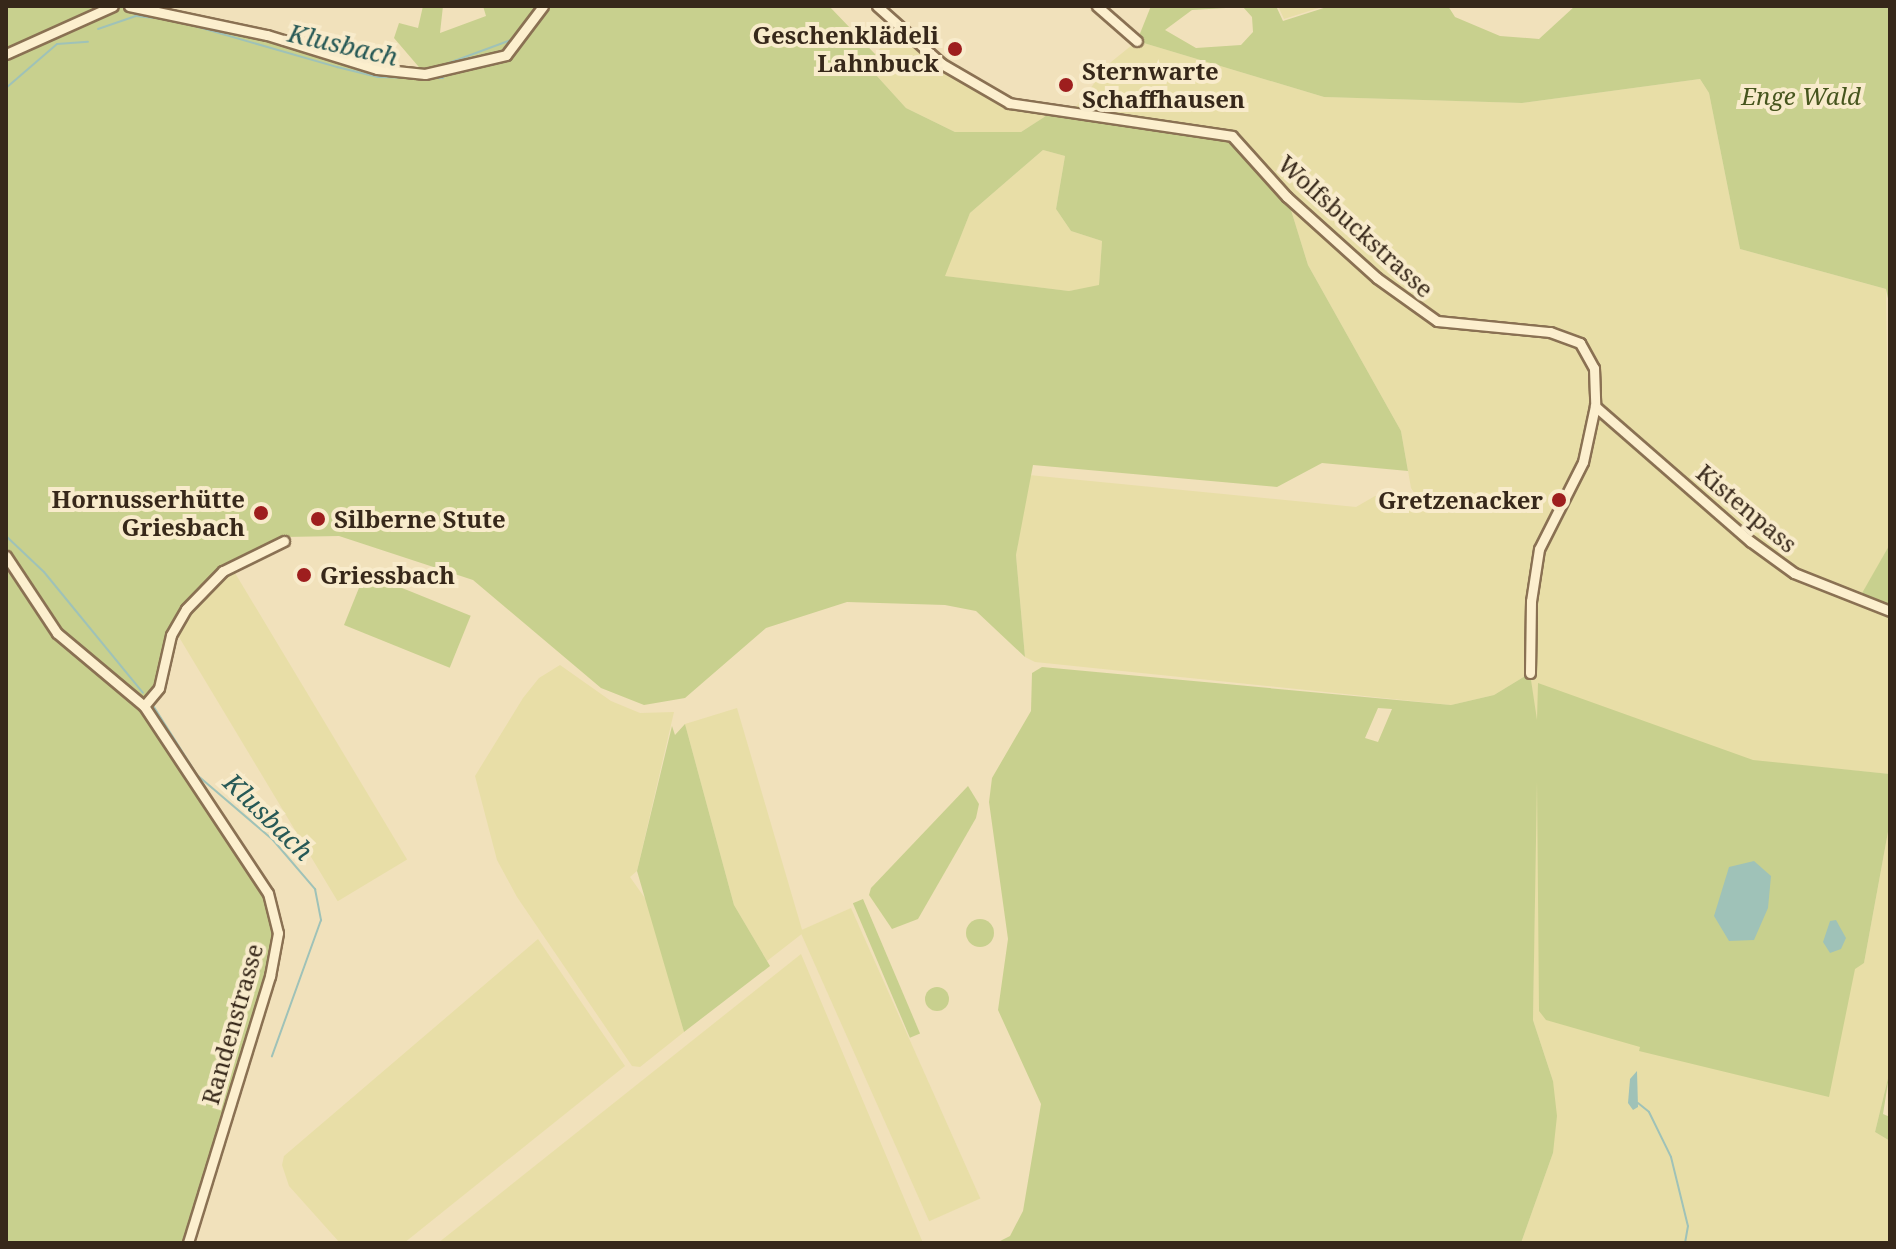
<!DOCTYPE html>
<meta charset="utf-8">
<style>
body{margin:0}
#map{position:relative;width:1896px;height:1249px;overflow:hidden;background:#f1e1bb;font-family:"Noto Serif",serif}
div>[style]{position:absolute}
.farmland>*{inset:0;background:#e8dea7;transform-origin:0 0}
.green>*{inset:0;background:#c8d08e;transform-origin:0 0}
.round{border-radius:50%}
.water>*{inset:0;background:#9fc2b8}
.stream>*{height:2px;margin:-1px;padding:0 1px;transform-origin:1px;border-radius:1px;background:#9fc2b8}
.roads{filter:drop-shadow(2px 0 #8a7153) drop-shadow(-2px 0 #8a7153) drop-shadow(0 2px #8a7153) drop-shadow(0 -2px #8a7153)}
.minor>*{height:9px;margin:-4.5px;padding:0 4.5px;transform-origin:4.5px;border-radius:4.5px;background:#fcefce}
.dots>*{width:22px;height:22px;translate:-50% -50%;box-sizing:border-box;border:4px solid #f8ebcb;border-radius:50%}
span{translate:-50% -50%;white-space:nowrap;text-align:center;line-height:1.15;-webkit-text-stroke:8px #f8ebcb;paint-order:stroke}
.poi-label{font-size:24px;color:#37281a;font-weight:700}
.right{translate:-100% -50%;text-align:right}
.left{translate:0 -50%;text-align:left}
.park-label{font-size:24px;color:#47561e;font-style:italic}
.street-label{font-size:24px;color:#37281a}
.water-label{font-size:26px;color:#275956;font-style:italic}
.frame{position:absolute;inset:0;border:8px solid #37281a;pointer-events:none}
</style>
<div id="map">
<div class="farmland">
<i style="clip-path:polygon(1278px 6px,1325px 6px,1284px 19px)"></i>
<i style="clip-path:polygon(899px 27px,978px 88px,1052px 112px,1021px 132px,955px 132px,906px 108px,876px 75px,875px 54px)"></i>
<i style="clip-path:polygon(1137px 41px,1324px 97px,1523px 103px,1700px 79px,1709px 93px,1740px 249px,1886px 289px,1890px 544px,1858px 602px,1890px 611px,1890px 774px,1754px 761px,1641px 1050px,1729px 998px,1864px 963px,1890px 821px,1890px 1070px,1875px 1132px,1890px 1141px,1890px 1243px,1521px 1243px,1553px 1153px,1553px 1081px,1533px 1020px,1537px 727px,1530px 673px,1494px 695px,1451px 705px,1035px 662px,1025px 657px,1016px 555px,1029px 475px,1356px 507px,1375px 496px,1419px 500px,1411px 488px,1401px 431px,1308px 265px,1287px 197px,1071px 113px,1111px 62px)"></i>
<i style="clip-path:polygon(1043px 150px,1065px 156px,1056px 209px,1071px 231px,1102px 241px,1099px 286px,1069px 291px,944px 276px,970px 213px)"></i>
<i style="left:232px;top:568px;width:340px;height:81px;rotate:59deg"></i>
<i style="clip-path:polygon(560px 665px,611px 701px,640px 713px,674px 712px,637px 871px,630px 877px,647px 901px,684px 1032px,640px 1067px,632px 1066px,517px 897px,497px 860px,475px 776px,523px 698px,539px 678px)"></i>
<i style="clip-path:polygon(737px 708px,803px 933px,767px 961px,734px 905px,685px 724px)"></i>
<i style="left:851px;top:908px;width:318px;height:56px;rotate:66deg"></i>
<i style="clip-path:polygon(538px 939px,625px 1066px,404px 1243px,340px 1243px,289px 1186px,282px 1165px,284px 1156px)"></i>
<i style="clip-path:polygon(801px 954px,923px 1243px,438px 1243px)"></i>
</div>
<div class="green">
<i style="clip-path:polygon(evenodd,6px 6px,162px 6px,163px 14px,231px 27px,329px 57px,424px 73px,394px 38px,399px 23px,418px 28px,423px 6px,443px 6px,440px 33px,486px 16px,483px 6px,829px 6px,875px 54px,876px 75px,906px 108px,955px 132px,1021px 132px,1052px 112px,1232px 136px,1287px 197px,1308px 265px,1401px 431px,1408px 471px,1322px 463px,1277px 487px,1033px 465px,1016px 555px,1025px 657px,976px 611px,945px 605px,847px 602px,766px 628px,685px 698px,644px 705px,601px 688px,473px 580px,339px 536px,285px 537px,235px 559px,175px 617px,165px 662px,145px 701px,266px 895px,275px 922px,272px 955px,186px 1243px,6px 1243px,6px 6px,1043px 150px,1065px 156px,1056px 209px,1071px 231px,1102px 241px,1099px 285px,1069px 291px,945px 276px,970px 213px,1043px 150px)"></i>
<i style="clip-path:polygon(evenodd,1151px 6px,1276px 6px,1283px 21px,1330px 6px,1448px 6px,1455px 17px,1500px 36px,1539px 39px,1575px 6px,1890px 6px,1890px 308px,1886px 289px,1740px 249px,1709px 93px,1700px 79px,1522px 103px,1324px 97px,1137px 41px,1151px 6px,1243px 7px,1252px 17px,1253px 32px,1241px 45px,1196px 48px,1165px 30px,1192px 10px,1243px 7px)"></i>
<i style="clip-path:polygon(1890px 544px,1890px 611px,1857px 602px)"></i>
<i style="left:365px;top:573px;width:114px;height:56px;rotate:22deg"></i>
<i style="clip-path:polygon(evenodd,1042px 667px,1451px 705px,1494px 695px,1530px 673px,1537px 720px,1538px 683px,1753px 760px,1890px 774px,1890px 821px,1864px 963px,1855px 969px,1829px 1097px,1639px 1051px,1640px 1047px,1546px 1020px,1539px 1011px,1537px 781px,1533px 1020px,1553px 1081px,1557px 1116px,1553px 1153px,1521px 1243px,996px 1243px,1010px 1236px,1023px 1211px,1041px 1104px,998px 1010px,1008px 939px,989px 802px,992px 778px,1031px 711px,1032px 673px,1042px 667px,1378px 708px,1392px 709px,1378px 742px,1365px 738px,1378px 708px)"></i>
<i style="clip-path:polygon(685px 724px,734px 905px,770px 966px,684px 1032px,637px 871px,672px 726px,675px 735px)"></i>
<i style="clip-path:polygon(968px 786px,979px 804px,976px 818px,918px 919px,892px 929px,869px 895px,871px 888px)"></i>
<i style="left:863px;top:899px;width:146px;height:11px;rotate:67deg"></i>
<i class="round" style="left:966px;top:919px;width:28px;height:28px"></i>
<i class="round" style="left:925px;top:987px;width:24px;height:24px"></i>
<i style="clip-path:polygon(1890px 1070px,1883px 1114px,1890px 1117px,1890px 1141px,1875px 1132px)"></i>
</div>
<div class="water">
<i style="clip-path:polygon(1754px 861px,1771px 876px,1768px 908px,1754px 940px,1729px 941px,1714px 916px,1729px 867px)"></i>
<i style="clip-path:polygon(1836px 920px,1846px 938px,1841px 949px,1830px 953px,1823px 942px,1830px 921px)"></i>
<i style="clip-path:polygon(1637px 1071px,1638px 1107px,1633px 1110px,1628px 1103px,1630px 1079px)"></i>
</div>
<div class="stream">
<i style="left:98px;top:29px;width:40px;rotate:-18.9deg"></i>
<i style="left:136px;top:16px;width:38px;rotate:6deg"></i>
<i style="left:174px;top:20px;width:170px;rotate:16.1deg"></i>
<i style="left:337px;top:67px;width:42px;rotate:13.7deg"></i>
<i style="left:378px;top:77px;width:40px;rotate:1.4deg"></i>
<i style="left:446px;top:64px;width:69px;rotate:-20.3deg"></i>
<i style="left:429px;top:78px;width:14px"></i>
<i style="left:6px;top:88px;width:67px;rotate:-40.8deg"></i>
<i style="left:57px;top:44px;width:31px;rotate:-4deg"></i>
<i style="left:6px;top:536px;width:52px;rotate:43.5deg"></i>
<i style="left:44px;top:572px;width:156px;rotate:50.7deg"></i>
<i style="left:152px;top:704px;width:84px;rotate:57.6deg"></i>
<i style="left:197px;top:775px;width:100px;rotate:40.5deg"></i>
<i style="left:273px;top:840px;width:65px;rotate:49.4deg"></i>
<i style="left:315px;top:889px;width:32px;rotate:79deg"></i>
<i style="left:321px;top:920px;width:145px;rotate:109.8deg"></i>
<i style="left:1638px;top:1103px;width:14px;rotate:39deg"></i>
<i style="left:1649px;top:1112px;width:50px;rotate:63.9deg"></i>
<i style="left:1671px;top:1157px;width:71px;rotate:76.2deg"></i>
<i style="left:1688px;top:1226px;width:17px;rotate:100deg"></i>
</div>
<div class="roads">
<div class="minor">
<i style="left:129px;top:6px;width:141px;rotate:11.9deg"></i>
<i style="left:267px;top:35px;width:115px;rotate:17.2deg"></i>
<i style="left:377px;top:69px;width:48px;rotate:5.9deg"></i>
<i style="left:425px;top:74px;width:83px;rotate:-13.2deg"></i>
<i style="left:506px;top:55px;width:61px;rotate:-52.9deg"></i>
<i style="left:877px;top:6px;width:87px;rotate:41.7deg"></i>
<i style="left:942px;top:64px;width:78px;rotate:30.2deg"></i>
<i style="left:1009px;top:103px;width:225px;rotate:8.4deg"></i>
<i style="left:1232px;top:136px;width:82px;rotate:48deg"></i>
<i style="left:1287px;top:197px;width:121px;rotate:42deg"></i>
<i style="left:1377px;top:278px;width:74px;rotate:35.6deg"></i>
<i style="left:1437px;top:321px;width:114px;rotate:5.6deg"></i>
<i style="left:1550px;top:332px;width:32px;rotate:20deg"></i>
<i style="left:1580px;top:343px;width:29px;rotate:61deg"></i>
<i style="left:1594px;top:368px;width:38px;rotate:88deg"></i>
<i style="left:1595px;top:406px;width:57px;rotate:102.1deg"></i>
<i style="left:1583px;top:462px;width:97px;rotate:116.8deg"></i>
<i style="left:1539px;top:549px;width:53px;rotate:98.7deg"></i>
<i style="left:1531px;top:601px;width:72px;rotate:90.8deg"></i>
<i style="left:1097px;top:6px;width:53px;rotate:41.2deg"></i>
<i style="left:6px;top:54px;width:117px;rotate:-24.2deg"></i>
<i style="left:1595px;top:406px;width:206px;rotate:41.1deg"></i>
<i style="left:1750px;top:541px;width:54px;rotate:36deg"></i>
<i style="left:1794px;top:573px;width:103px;rotate:21.6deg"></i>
<i style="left:6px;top:556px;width:92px;rotate:56.5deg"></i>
<i style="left:57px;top:633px;width:114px;rotate:40deg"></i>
<i style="left:144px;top:706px;width:23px;rotate:-50deg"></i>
<i style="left:159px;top:688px;width:54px;rotate:-77.2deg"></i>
<i style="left:171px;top:635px;width:30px;rotate:-60deg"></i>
<i style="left:186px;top:609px;width:53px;rotate:-45.8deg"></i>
<i style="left:223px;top:571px;width:68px;rotate:-26.2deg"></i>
<i style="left:144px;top:706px;width:224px;rotate:56.5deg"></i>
<i style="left:268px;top:893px;width:41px;rotate:76deg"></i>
<i style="left:278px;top:933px;width:44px;rotate:100.5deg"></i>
<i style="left:270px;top:976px;width:279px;rotate:107.1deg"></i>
</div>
</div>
<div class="dots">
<i style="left:955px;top:49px;background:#9e1e1e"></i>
<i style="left:1066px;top:85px;background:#9e1e1e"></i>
<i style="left:1559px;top:500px;background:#9e1e1e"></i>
<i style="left:261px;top:513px;background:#9e1e1e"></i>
<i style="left:318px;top:519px;background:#9e1e1e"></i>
<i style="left:304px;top:575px;background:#9e1e1e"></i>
</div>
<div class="poi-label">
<span class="right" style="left:939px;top:49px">Geschenklädeli<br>Lahnbuck</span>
<span class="left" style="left:1082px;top:85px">Sternwarte<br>Schaffhausen</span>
<span class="right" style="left:245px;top:513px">Hornusserhütte<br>Griesbach</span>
<span class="right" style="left:1543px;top:500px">Gretzenacker</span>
<span class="left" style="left:334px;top:519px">Silberne Stute</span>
<span class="left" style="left:320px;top:575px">Griessbach</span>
</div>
<div class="park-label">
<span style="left:1801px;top:96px">Enge Wald</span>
</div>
<div class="street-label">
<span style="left:1356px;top:226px;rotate:42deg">Wolfsbuckstrasse</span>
<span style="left:1747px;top:508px;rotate:40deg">Kistenpass</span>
<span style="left:232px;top:1024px;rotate:-74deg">Randenstrasse</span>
</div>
<div class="water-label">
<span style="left:343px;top:45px;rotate:13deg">Klusbach</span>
<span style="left:268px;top:817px;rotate:44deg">Klusbach</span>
</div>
<div class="frame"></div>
</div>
